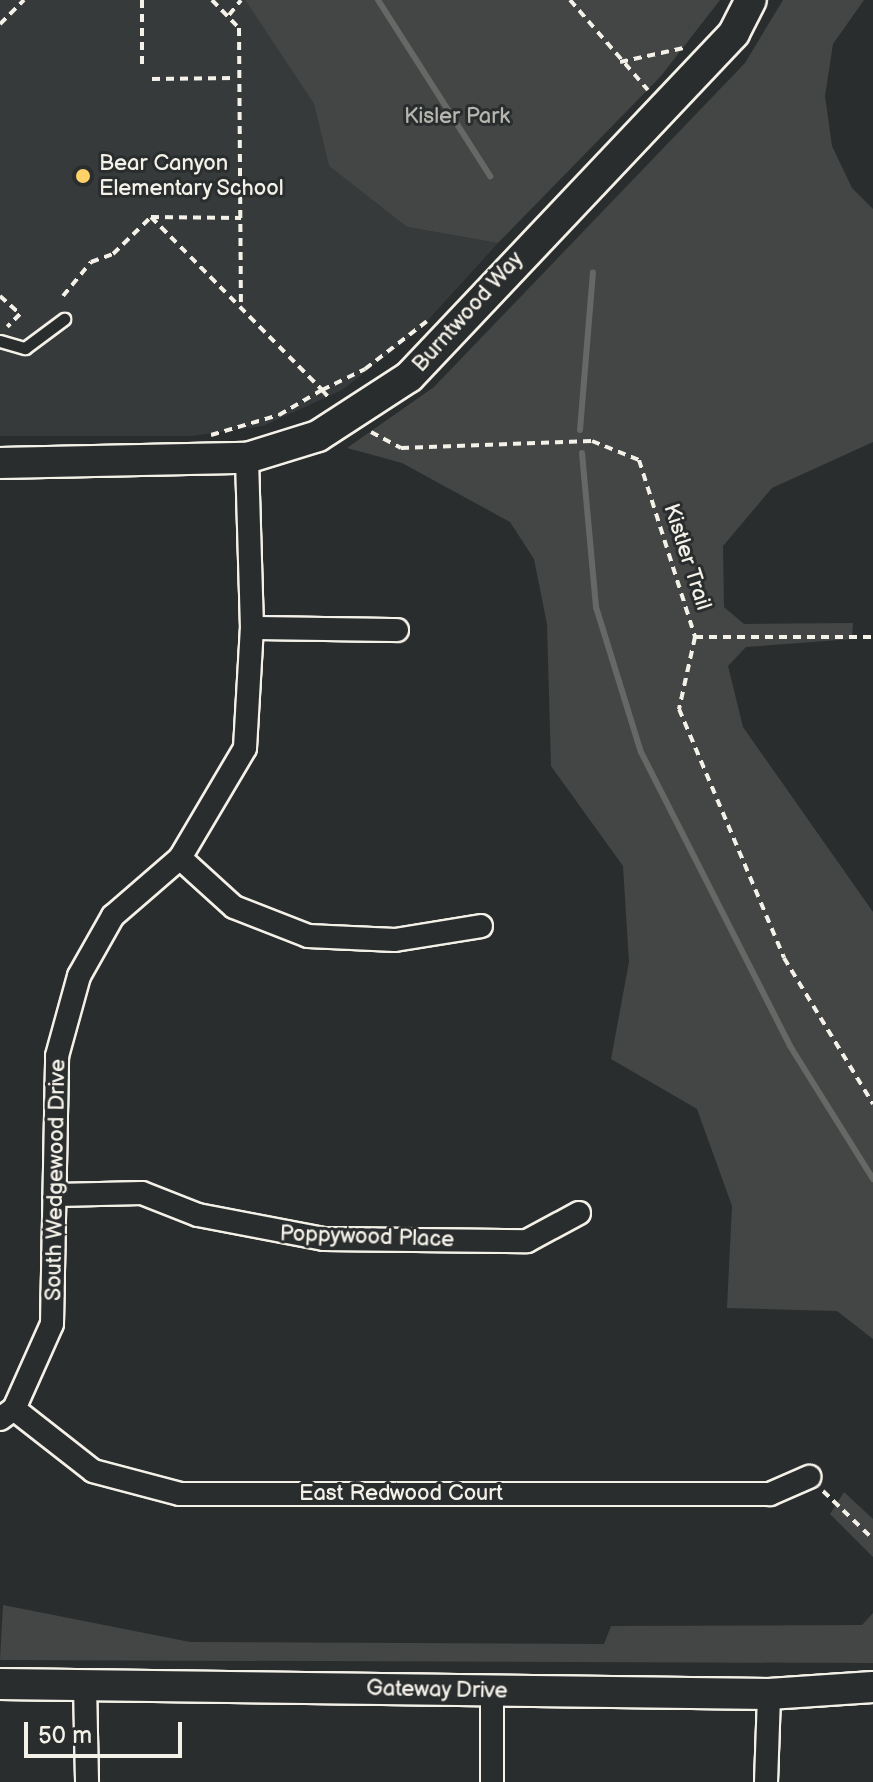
<!DOCTYPE html>
<style>
body{margin:0}
#map{position:relative;width:873px;height:1782px;overflow:hidden;background:#2a2d2e;font-family:"Balsamiq Sans",sans-serif}
div>[style]{position:absolute}
.built>*{inset:0;background:#373a3a}
.green>*{inset:0;background:#444645}
.stream>*{height:6px;margin:-3px;padding:0 3px;transform-origin:3px;border-radius:3px;background:#676866}
.path>*{height:4px;margin-top:-2px;transform-origin:0;background:repeating-linear-gradient(90deg,#f4f1e8 0 8px,transparent 0 14px)}
.roads{filter:drop-shadow(2px 0 #f4f1e8) drop-shadow(-2px 0 #f4f1e8) drop-shadow(0 2px #f4f1e8) drop-shadow(0 -2px #f4f1e8)}
.lane>*{height:11px;margin:-5.5px;padding:0 5.5px;transform-origin:5.5px;border-radius:5.5px;background:#2a2d2e}
.street>*{height:22px;margin:-11px;padding:0 11px;transform-origin:11px;border-radius:11px;background:#2a2d2e}
.secondary>*{height:30px;margin:-15px;padding:0 15px;transform-origin:15px;border-radius:15px;background:#2a2d2e}
.dots>*{width:22px;height:22px;translate:-50% -50%;box-sizing:border-box;border:4px solid #2a2d2e;border-radius:50%}
span{translate:-50% -50%;white-space:nowrap;text-align:center;line-height:1.15;-webkit-text-stroke:6px #2a2d2e;paint-order:stroke}
.park-label{font-size:22px;color:#b6b5af}
.poi-label{font-size:22px;color:#f4f1e8}
.left{translate:0 -50%;text-align:left}
.street-label{font-size:22px;color:#f4f1e8}
.scale{position:absolute;left:24px;top:1722px;width:158px;height:36px;box-sizing:border-box;border:4px solid #f4f1e8;border-top:0;padding-left:10px;font-size:24px;line-height:28px;white-space:nowrap;color:#f4f1e8;-webkit-text-stroke:6px #2a2d2e;paint-order:stroke}
</style>
<div id="map">
<div class="built">
<i style="clip-path:polygon(0 0,245px 0,314px 104px,329px 166px,407px 227px,498px 243px,418px 331px,342px 390px,263px 426px,192px 436px,0 436px)"></i>
</div>
<div class="green">
<i style="clip-path:polygon(245px 0,720px 0,661px 76px,498px 243px,407px 227px,329px 166px,314px 104px)"></i>
<i style="clip-path:polygon(783px 0,864px 0,833px 44px,825px 96px,832px 146px,852px 188px,873px 209px,873px 442px,772px 488px,723px 546px,724px 607px,744px 624px,853px 623px,852px 639px,746px 647px,728px 666px,743px 727px,873px 912px,873px 1339px,837px 1311px,727px 1308px,732px 1206px,697px 1109px,611px 1059px,629px 962px,623px 866px,551px 766px,547px 624px,534px 559px,510px 522px,402px 463px,347px 448px,434px 387px,745px 63px)"></i>
<i style="clip-path:polygon(844px 1492px,873px 1519px,873px 1557px,830px 1514px)"></i>
<i style="clip-path:polygon(3px 1605px,190px 1642px,604px 1644px,611px 1626px,862px 1625px,873px 1613px,873px 1663px,0 1660px)"></i>
</div>
<div class="stream">
<i style="left:378px;top:0;width:209px;rotate:57.5deg"></i>
<i style="left:580px;top:430px;width:158px;rotate:-85.3deg"></i>
<i style="left:582px;top:453px;width:155px;rotate:84.8deg"></i>
<i style="left:596px;top:607px;width:152px;rotate:72.8deg"></i>
<i style="left:641px;top:752px;width:330px;rotate:63.1deg"></i>
<i style="left:790px;top:1046px;width:157px;rotate:58deg"></i>
</div>
<div class="path">
<i style="left:142px;top:0;width:70px;rotate:90deg"></i>
<i style="left:212px;top:0;width:39px;rotate:46deg"></i>
<i style="left:239px;top:28px;width:274px;rotate:89.6deg"></i>
<i style="left:570px;top:0;width:119px;rotate:49.1deg"></i>
<i style="left:229px;top:15px;width:19px;rotate:-51deg"></i>
<i style="left:0;top:24px;width:34px;rotate:-45deg"></i>
<i style="left:620px;top:62px;width:65px;rotate:-12.5deg"></i>
<i style="left:152px;top:79px;width:84px;rotate:-0.7deg"></i>
<i style="left:151px;top:217px;width:243px;rotate:45.3deg"></i>
<i style="left:322px;top:390px;width:48px;rotate:-26deg"></i>
<i style="left:365px;top:369px;width:78px;rotate:-37.7deg"></i>
<i style="left:0;top:296px;width:27px;rotate:42deg"></i>
<i style="left:20px;top:314px;width:18px;rotate:135deg"></i>
<i style="left:63px;top:296px;width:44px;rotate:-50.5deg"></i>
<i style="left:91px;top:262px;width:23px;rotate:-20deg"></i>
<i style="left:113px;top:254px;width:53px;rotate:-44.2deg"></i>
<i style="left:151px;top:217px;width:90px;rotate:0.6deg"></i>
<i style="left:371px;top:432px;width:34px;rotate:28deg"></i>
<i style="left:401px;top:448px;width:191px;rotate:-2.1deg"></i>
<i style="left:592px;top:441px;width:51px;rotate:22deg"></i>
<i style="left:639px;top:460px;width:186px;rotate:72.4deg"></i>
<i style="left:695px;top:637px;width:74px;rotate:102.5deg"></i>
<i style="left:679px;top:709px;width:270px;rotate:67.1deg"></i>
<i style="left:784px;top:958px;width:171px;rotate:58.6deg"></i>
<i style="left:211px;top:435px;width:71px;rotate:-16.4deg"></i>
<i style="left:279px;top:415px;width:50px;rotate:-30.2deg"></i>
<i style="left:322px;top:390px;width:12px;rotate:48deg"></i>
<i style="left:695px;top:637px;width:178px"></i>
<i style="left:823px;top:1491px;width:69px;rotate:43.8deg"></i>
</div>
<div class="roads">
<div class="lane">
<i style="left:0;top:341px;width:26px;rotate:16deg"></i>
<i style="left:25px;top:348px;width:49px;rotate:-36.6deg"></i>
</div>
<div class="street">
<i style="left:252px;top:628px;width:145px;rotate:0.8deg"></i>
<i style="left:180px;top:858px;width:73px;rotate:42.2deg"></i>
<i style="left:234px;top:907px;width:79px;rotate:21.4deg"></i>
<i style="left:308px;top:936px;width:87px;rotate:2.6deg"></i>
<i style="left:395px;top:940px;width:87px;rotate:-9.2deg"></i>
<i style="left:57px;top:1195px;width:85px;rotate:-1.3deg"></i>
<i style="left:142px;top:1193px;width:60px;rotate:21.4deg"></i>
<i style="left:198px;top:1215px;width:128px;rotate:10.8deg"></i>
<i style="left:324px;top:1239px;width:203px;rotate:0.6deg"></i>
<i style="left:527px;top:1241px;width:59px;rotate:-28.3deg"></i>
<i style="left:14px;top:1409px;width:100px;rotate:38.1deg"></i>
<i style="left:93px;top:1471px;width:90px;rotate:14.8deg"></i>
<i style="left:180px;top:1494px;width:590px"></i>
<i style="left:770px;top:1494px;width:43px;rotate:-23.6deg"></i>
<i style="left:0;top:1419px;width:17px;rotate:-36deg"></i>
<i style="left:14px;top:1409px;width:93px;rotate:-65.9deg"></i>
<i style="left:52px;top:1324px;width:268px;rotate:-88.9deg"></i>
<i style="left:57px;top:1056px;width:83px;rotate:-74.6deg"></i>
<i style="left:79px;top:976px;width:69px;rotate:-60.5deg"></i>
<i style="left:113px;top:916px;width:89px;rotate:-40.9deg"></i>
<i style="left:180px;top:858px;width:128px;rotate:-59.4deg"></i>
<i style="left:245px;top:748px;width:120px;rotate:-86.7deg"></i>
<i style="left:252px;top:628px;width:170px;rotate:-91.7deg"></i>
<i style="left:85px;top:1685px;width:97px;rotate:88.8deg"></i>
<i style="left:492px;top:1691px;width:91px;rotate:90deg"></i>
<i style="left:766px;top:1782px;width:88px;rotate:-88deg"></i>
</div>
<div class="secondary">
<i style="left:0;top:463px;width:247px;rotate:-1.2deg"></i>
<i style="left:247px;top:458px;width:74px;rotate:-17.2deg"></i>
<i style="left:318px;top:436px;width:108px;rotate:-33deg"></i>
<i style="left:409px;top:377px;width:473px;rotate:-46.6deg"></i>
<i style="left:734px;top:33px;width:37px;rotate:-63deg"></i>
<i style="left:0;top:1684px;width:769px;rotate:0.75deg"></i>
<i style="left:769px;top:1694px;width:104px;rotate:-3.9deg"></i>
</div>
</div>
<div class="dots">
<i style="left:83px;top:176px;background:#ffd166"></i>
</div>
<div class="park-label">
<span style="left:457px;top:117px">Kisler Park</span>
</div>
<div class="poi-label">
<span class="left" style="left:99px;top:176px">Bear Canyon<br>Elementary School</span>
</div>
<div class="street-label">
<span style="left:468px;top:312px;rotate:-48deg">Burntwood Way</span>
<span style="left:687px;top:557px;rotate:72deg">Kistler Trail</span>
<span style="left:56px;top:1180px;rotate:-89deg">South Wedgewood Drive</span>
<span style="left:367px;top:1237px;rotate:2deg">Poppywood Place</span>
<span style="left:401px;top:1494px">East Redwood Court</span>
<span style="left:437px;top:1690px;rotate:1deg">Gateway Drive</span>
</div>
<div class="scale">50 m</div>
</div>
